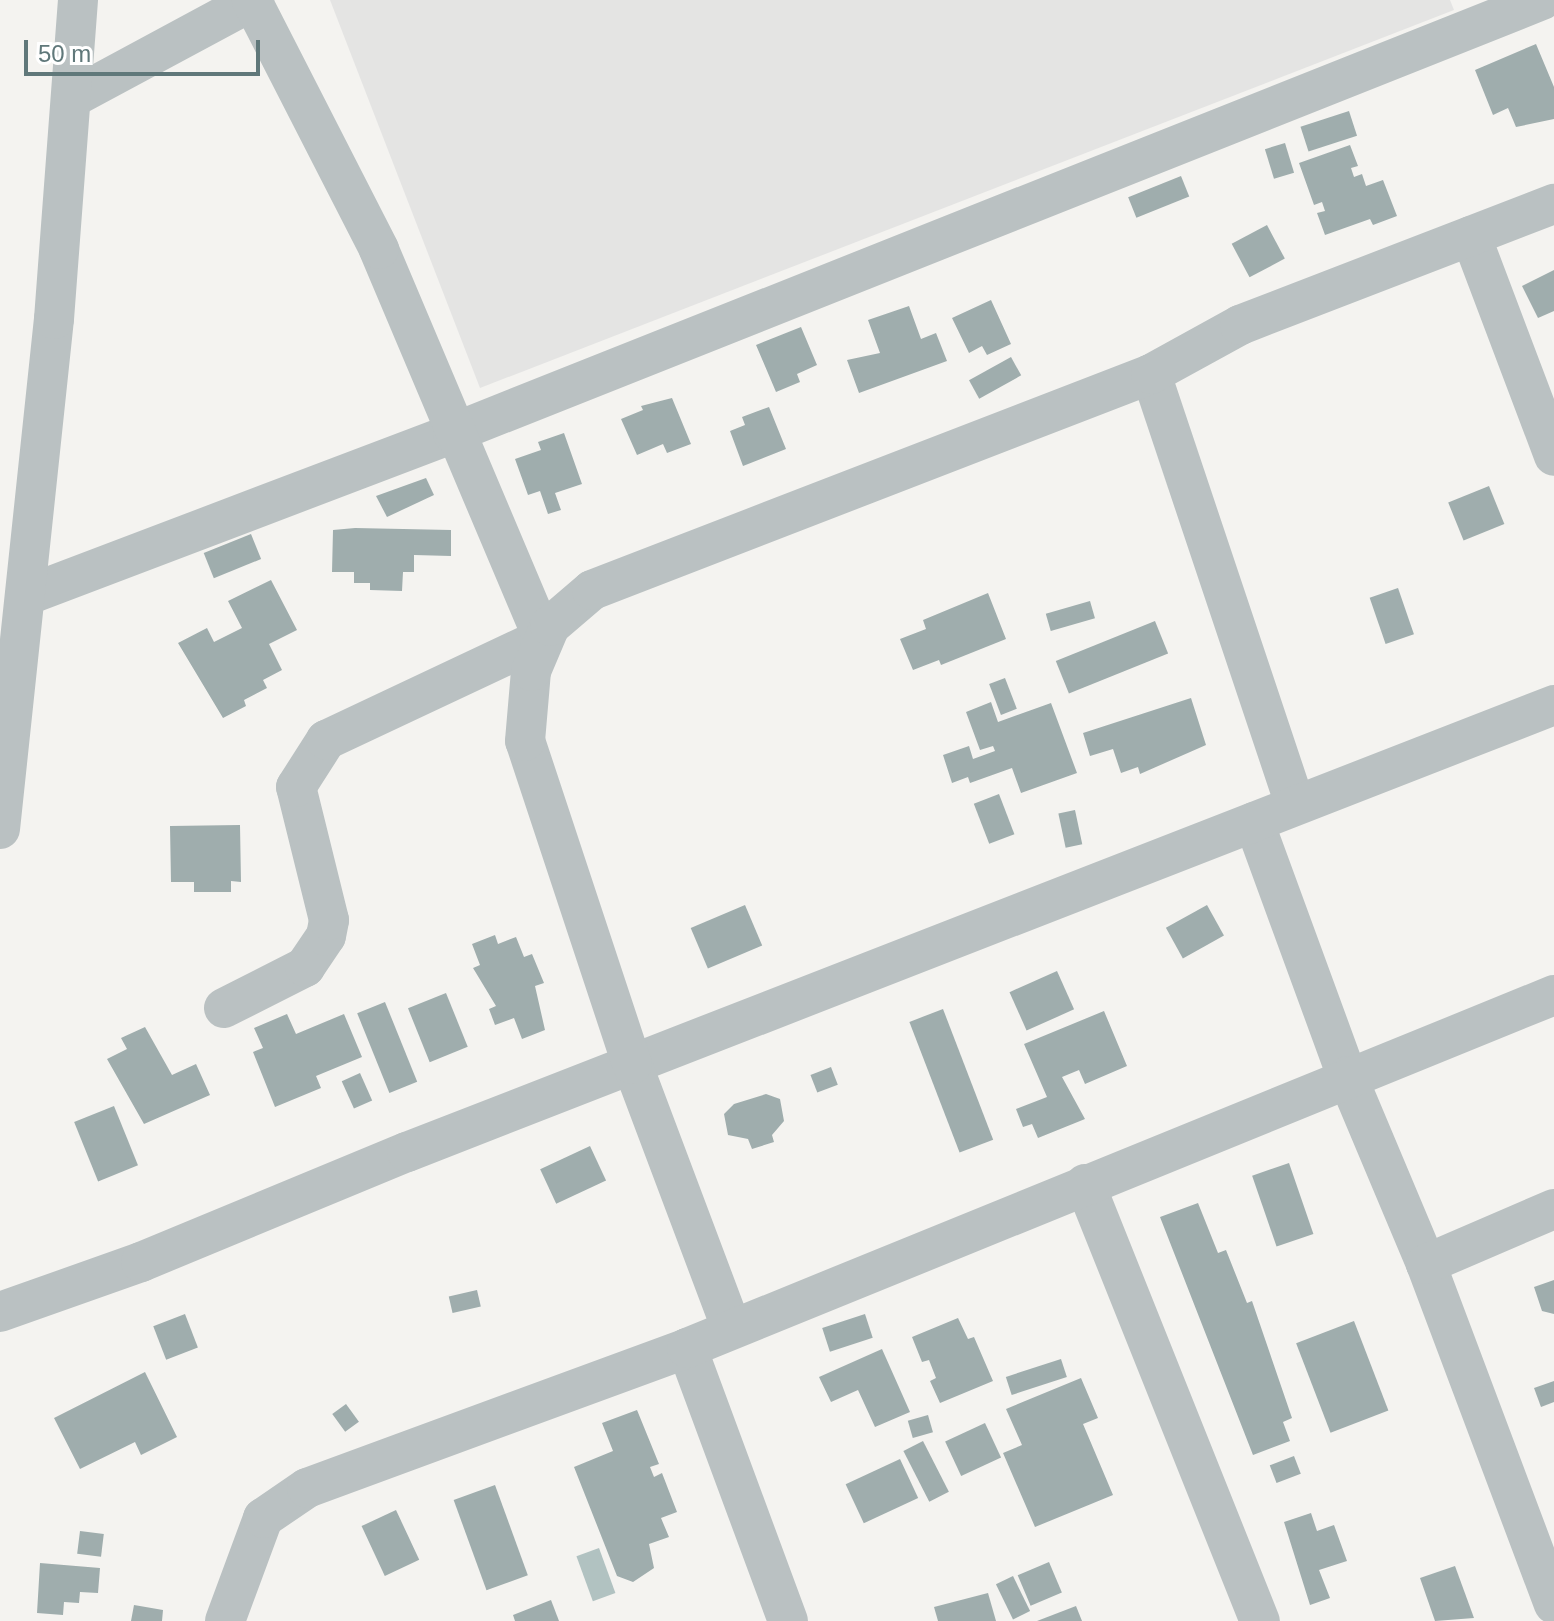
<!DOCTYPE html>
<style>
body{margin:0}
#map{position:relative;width:1554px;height:1621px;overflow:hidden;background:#f4f3f0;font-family:Helvetica,sans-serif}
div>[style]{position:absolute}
.built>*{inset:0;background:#e4e4e3}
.water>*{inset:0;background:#b1c2c1;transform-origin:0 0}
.building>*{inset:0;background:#9fadad;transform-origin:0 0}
.minor>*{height:40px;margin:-20px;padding:0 20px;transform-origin:20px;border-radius:20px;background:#bac1c2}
span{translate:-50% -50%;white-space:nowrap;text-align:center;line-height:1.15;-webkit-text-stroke:8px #fff;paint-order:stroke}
.scale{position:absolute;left:24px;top:40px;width:236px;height:36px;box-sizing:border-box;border:4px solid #60787a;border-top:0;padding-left:10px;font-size:24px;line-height:28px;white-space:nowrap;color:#60787a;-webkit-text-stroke:6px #fff;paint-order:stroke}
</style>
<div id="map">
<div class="built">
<i style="clip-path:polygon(330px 0,1450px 0,1454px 10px,480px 388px)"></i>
</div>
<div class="water">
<i style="left:599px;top:1548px;width:48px;height:24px;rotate:70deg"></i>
</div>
<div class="building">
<i style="clip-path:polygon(1536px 44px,1554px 87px,1554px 119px,1516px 127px,1508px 108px,1493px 115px,1475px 70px)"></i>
<i style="left:1349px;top:111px;width:26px;height:51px;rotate:72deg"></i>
<i style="left:1285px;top:143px;width:31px;height:21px;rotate:73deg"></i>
<i style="clip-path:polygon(1350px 145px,1358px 166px,1351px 168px,1354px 177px,1362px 174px,1366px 186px,1383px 180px,1397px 216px,1373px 225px,1370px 219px,1325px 235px,1317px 213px,1325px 211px,1322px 202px,1314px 205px,1299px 163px)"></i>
<i style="left:1181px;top:176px;width:22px;height:57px;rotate:68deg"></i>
<i style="left:1267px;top:225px;width:38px;height:40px;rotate:62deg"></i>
<i style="clip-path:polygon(1554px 270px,1554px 311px,1538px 318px,1522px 286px)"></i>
<i style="clip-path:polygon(991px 300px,1011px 344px,987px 355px,982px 346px,969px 353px,952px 318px)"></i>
<i style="clip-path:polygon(909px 306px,921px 339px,936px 333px,947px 361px,859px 393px,847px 360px,880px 353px,868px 320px)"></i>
<i style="clip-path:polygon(801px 327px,817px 365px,797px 374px,800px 382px,776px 392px,756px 345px)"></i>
<i style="left:1011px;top:357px;width:21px;height:48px;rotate:61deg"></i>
<i style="clip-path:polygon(672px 398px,691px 444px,667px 453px,663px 444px,637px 455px,621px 419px,643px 410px,641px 406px)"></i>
<i style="clip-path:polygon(769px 407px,786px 449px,743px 466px,730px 431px,745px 425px,742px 417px)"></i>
<i style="clip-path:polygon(564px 433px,582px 484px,555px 493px,561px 510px,548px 514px,540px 491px,528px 495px,515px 459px,541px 450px,538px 442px)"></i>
<i style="clip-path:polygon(426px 478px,434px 495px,387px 517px,376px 496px)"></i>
<i style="left:1489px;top:486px;width:41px;height:44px;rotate:68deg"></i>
<i style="clip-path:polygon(355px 528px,451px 530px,451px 556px,414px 555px,414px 572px,403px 572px,402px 591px,370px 590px,370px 583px,354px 583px,354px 572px,332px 572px,333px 530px)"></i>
<i style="left:251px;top:534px;width:27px;height:51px;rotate:68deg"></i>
<i style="clip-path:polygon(271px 580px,297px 630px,269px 644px,282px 670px,263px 680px,267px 688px,244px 700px,246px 706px,223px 718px,178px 643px,207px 628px,214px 642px,242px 628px,228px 601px)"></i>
<i style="left:1398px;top:588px;width:49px;height:30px;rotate:71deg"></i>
<i style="clip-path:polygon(988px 593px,1006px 639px,941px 665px,939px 660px,913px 670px,900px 639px,926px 629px,923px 620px)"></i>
<i style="left:1090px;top:601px;width:18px;height:46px;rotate:74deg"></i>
<i style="left:1155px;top:621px;width:35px;height:107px;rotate:68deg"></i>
<i style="left:1005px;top:678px;width:33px;height:17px;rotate:69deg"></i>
<i style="clip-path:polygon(1191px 698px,1206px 745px,1140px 774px,1138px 767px,1121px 773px,1113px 749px,1090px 756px,1083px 733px)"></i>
<i style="clip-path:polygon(991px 702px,998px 722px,1051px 703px,1077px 773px,1021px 793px,1012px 768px,970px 783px,968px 777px,952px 783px,943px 755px,969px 746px,973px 759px,995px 751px,993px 746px,980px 750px,966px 712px)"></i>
<i style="left:999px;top:794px;width:43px;height:27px;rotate:69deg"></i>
<i style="left:1075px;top:810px;width:35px;height:17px;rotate:78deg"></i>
<i style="clip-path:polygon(240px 825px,241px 882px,231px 881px,231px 892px,194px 892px,194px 882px,171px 882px,170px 826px)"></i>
<i style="left:745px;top:905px;width:44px;height:59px;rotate:67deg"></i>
<i style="left:1207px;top:905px;width:35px;height:47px;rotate:61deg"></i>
<i style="clip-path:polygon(495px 935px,498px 944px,516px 937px,524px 957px,532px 954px,544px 983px,535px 986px,545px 1030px,522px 1039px,514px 1018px,495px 1025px,489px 1009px,496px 1006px,473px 968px,480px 965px,472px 944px)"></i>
<i style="left:1057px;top:971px;width:42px;height:52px;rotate:66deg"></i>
<i style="left:446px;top:993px;width:58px;height:41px;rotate:68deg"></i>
<i style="left:385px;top:1002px;width:86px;height:30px;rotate:68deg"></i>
<i style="left:943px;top:1009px;width:140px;height:36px;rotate:69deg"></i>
<i style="clip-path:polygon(1104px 1011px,1127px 1066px,1085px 1084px,1079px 1070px,1062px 1077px,1085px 1119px,1038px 1138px,1032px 1124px,1023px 1127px,1016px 1109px,1047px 1097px,1024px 1044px)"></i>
<i style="clip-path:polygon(287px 1014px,296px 1034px,344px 1014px,362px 1057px,316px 1076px,321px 1088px,275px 1107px,253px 1052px,263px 1048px,254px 1028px)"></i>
<i style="clip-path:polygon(145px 1027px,172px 1075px,196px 1064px,210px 1095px,144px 1124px,107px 1059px,127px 1049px,121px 1038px)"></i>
<i style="left:831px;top:1067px;width:19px;height:22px;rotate:69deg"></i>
<i style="left:360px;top:1073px;width:30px;height:20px;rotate:66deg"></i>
<i style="clip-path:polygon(766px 1094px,780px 1099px,784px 1121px,772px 1135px,774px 1142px,752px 1149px,748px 1139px,728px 1135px,724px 1114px,734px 1104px)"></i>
<i style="left:114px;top:1106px;width:64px;height:43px;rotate:68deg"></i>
<i style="left:590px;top:1146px;width:38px;height:55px;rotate:65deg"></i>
<i style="left:1289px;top:1163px;width:75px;height:39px;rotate:71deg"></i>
<i style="clip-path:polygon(1198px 1203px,1218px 1253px,1226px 1250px,1247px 1303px,1252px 1301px,1292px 1418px,1283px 1422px,1290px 1441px,1253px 1455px,1160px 1217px)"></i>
<i style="clip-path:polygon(1554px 1280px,1554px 1314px,1542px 1311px,1534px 1287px)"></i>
<i style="left:477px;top:1290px;width:17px;height:29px;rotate:77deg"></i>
<i style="left:185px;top:1314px;width:36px;height:34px;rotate:69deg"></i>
<i style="left:865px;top:1314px;width:25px;height:45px;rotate:72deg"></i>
<i style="clip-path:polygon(958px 1318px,968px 1339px,974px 1337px,993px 1381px,940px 1403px,930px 1381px,936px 1378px,929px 1360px,922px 1362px,912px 1337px)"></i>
<i style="left:1354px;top:1321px;width:96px;height:62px;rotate:69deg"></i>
<i style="clip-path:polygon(882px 1349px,910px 1412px,875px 1427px,858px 1390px,831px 1402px,819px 1377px)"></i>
<i style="left:1061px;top:1359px;width:19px;height:58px;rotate:72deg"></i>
<i style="clip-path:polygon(145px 1372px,177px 1437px,141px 1455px,135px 1442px,80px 1469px,54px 1418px)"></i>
<i style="clip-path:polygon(1081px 1378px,1098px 1418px,1083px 1424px,1113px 1495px,1035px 1527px,1003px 1453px,1022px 1445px,1006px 1409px)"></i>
<i style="clip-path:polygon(1554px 1381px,1554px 1402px,1541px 1407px,1534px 1388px)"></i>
<i style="left:346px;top:1404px;width:22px;height:17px;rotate:54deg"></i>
<i style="clip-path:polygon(637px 1410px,659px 1464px,650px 1467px,654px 1477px,662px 1473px,677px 1512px,661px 1518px,669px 1537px,649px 1544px,654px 1568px,633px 1582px,617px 1576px,574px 1467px,613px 1451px,602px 1423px)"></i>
<i style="left:928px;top:1415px;width:18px;height:21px;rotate:74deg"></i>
<i style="left:985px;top:1423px;width:38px;height:44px;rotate:65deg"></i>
<i style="left:923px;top:1441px;width:57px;height:22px;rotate:63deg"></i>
<i style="left:1294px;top:1456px;width:19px;height:26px;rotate:69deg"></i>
<i style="left:900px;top:1459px;width:43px;height:60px;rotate:65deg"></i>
<i style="left:495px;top:1485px;width:96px;height:44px;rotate:70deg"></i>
<i style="left:396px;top:1510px;width:55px;height:38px;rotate:65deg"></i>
<i style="clip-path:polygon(1311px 1513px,1317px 1531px,1334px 1525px,1347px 1561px,1319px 1570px,1330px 1598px,1310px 1605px,1284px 1522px)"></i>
<i style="left:80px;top:1531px;width:24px;height:23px;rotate:7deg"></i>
<i style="left:1049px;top:1562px;width:33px;height:34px;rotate:67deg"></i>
<i style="clip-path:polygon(40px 1563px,100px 1568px,98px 1593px,80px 1592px,79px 1603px,64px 1602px,63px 1615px,37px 1613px)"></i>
<i style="clip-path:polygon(1455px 1566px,1474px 1618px,1435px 1621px,1420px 1578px)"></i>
<i style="left:1013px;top:1576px;width:39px;height:19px;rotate:64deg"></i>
<i style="clip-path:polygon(988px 1593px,996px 1621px,938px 1621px,934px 1607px)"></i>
<i style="clip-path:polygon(551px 1600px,559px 1621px,515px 1621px,513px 1615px)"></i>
<i style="clip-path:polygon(134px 1605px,163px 1610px,162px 1621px,131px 1621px)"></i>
<i style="clip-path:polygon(1076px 1606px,1082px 1621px,1037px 1621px)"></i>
</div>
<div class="minor">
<i style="left:72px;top:98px;width:207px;rotate:-28.3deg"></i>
<i style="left:1471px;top:236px;width:235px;rotate:69.3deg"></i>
<i style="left:1151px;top:374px;width:453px;rotate:71.5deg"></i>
<i style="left:25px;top:596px;width:458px;rotate:-20.8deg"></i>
<i style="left:453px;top:433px;width:1172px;rotate:-21.68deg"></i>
<i style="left:1254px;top:822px;width:270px;rotate:69.9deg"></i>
<i style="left:1347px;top:1076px;width:204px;rotate:67.2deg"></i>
<i style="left:1426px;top:1264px;width:363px;rotate:69.4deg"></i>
<i style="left:0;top:829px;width:513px;rotate:-83.96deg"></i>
<i style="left:54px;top:319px;width:320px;rotate:-85.7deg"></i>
<i style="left:224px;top:1008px;width:91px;rotate:-26.8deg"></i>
<i style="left:305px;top:967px;width:37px;rotate:-56deg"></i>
<i style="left:326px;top:936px;width:16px;rotate:-79deg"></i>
<i style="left:329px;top:920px;width:137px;rotate:-103.9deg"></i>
<i style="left:296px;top:787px;width:56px;rotate:-57.4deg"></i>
<i style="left:326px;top:740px;width:240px;rotate:-25.2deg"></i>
<i style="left:543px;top:638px;width:422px;rotate:-112.9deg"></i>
<i style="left:379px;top:249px;width:279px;rotate:-117.1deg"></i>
<i style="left:1085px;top:1184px;width:471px;rotate:68.2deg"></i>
<i style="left:1426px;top:1264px;width:139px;rotate:-23.3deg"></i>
<i style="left:0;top:1312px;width:150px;rotate:-19.5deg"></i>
<i style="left:141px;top:1262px;width:288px;rotate:-22.5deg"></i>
<i style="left:407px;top:1152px;width:1231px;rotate:-21.29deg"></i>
<i style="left:731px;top:1327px;width:281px;rotate:-110.6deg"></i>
<i style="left:632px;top:1064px;width:340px;rotate:-108.3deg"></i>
<i style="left:525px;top:741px;width:70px;rotate:-85.1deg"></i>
<i style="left:531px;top:671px;width:49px;rotate:-67.1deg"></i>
<i style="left:550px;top:626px;width:55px;rotate:-40.6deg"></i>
<i style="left:592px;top:590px;width:599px;rotate:-21.13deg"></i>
<i style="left:1151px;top:374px;width:102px;rotate:-28.8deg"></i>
<i style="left:1240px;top:325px;width:337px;rotate:-21.1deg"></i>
<i style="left:687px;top:1348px;width:291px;rotate:69.7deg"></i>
<i style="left:225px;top:1621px;width:110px;rotate:-69.7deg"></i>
<i style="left:263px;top:1518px;width:53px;rotate:-34.3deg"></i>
<i style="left:307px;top:1488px;width:405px;rotate:-20.2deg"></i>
<i style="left:687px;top:1348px;width:936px;rotate:-22.15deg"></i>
</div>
<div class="scale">50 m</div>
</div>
